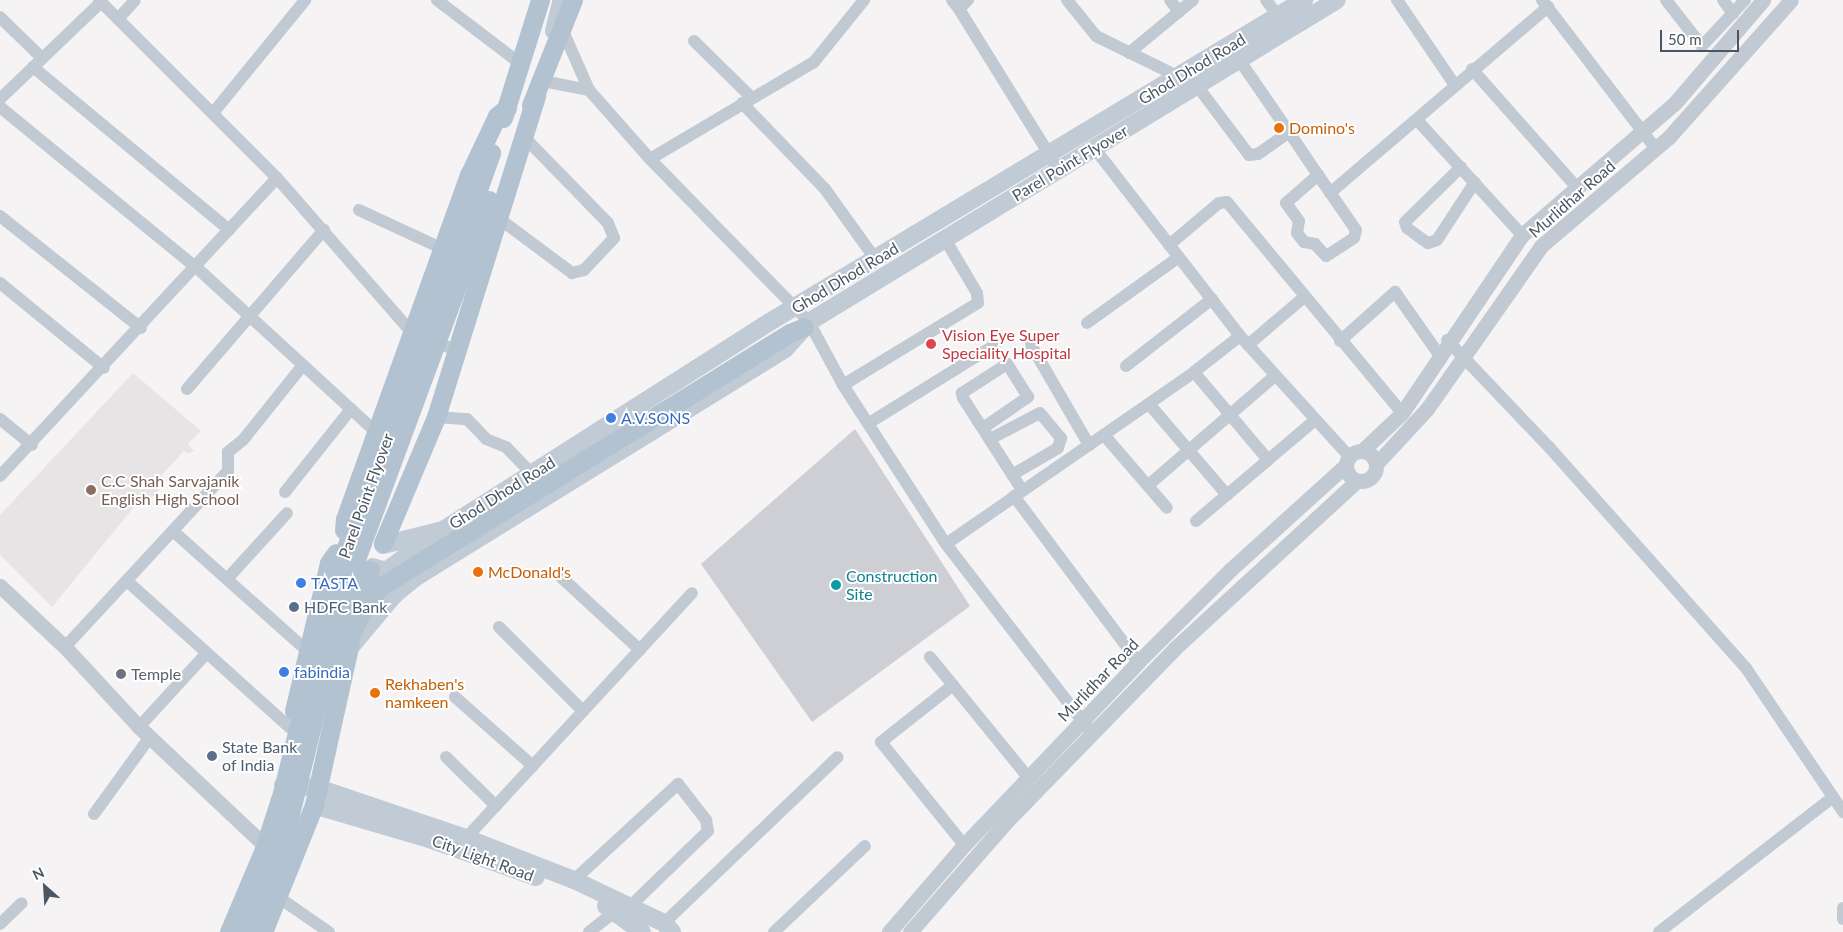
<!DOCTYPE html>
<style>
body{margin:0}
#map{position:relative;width:1843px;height:932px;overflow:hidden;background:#f5f3f3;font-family:Lato,sans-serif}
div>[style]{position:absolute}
.education>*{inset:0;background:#e6e4e5}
.building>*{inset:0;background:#cdcfd5}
.minor>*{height:12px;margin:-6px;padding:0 6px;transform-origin:6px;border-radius:6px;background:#c1cad2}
.tertiary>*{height:15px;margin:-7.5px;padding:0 7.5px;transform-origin:7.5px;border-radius:7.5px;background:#c1cad2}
.tertiary>.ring{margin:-7.5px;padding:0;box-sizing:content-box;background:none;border:15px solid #c1cad2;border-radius:50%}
.secondary>*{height:18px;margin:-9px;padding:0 9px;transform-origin:9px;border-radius:9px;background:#c1cbd6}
.primary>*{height:19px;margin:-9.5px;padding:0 9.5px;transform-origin:9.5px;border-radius:9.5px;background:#b3c2d1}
.primary-bridge>*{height:19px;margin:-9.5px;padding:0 9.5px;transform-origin:9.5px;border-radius:9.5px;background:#b3c2d1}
.dots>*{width:14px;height:14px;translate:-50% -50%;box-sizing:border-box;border:2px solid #fff;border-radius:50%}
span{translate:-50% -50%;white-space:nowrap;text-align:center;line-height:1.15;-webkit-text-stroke:4px #fff;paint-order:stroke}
.street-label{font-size:16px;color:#4a5661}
.food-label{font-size:16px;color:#c56008}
.left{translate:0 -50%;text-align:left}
.health-label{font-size:16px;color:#be3a42}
.shop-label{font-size:16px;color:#366cbe}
.education-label{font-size:16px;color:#785e54}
.culture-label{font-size:16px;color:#0d838f}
.service-label{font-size:16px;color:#4e5e75}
.worship-label{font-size:16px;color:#5b616d}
.north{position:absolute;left:20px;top:862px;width:50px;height:50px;-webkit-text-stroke:4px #fff;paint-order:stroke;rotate:334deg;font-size:14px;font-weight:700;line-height:20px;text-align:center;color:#4a5661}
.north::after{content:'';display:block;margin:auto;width:18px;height:22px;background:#4a5661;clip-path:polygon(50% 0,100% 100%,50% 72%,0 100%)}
.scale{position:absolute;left:1660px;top:30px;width:79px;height:22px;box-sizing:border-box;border:2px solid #4a5661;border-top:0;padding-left:6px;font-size:15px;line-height:18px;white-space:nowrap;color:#4a5661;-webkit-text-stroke:4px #fff;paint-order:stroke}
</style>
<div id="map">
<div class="education">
<i style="clip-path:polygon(133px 373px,201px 431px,188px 444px,194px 451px,188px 454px,184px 451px,157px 480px,163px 485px,150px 500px,143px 496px,52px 607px,0 555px,0 515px)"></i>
</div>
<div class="building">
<i style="clip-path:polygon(855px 429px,970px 606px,812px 722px,701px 564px)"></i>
</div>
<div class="minor">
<i style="left:99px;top:0;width:252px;rotate:45deg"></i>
<i style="left:277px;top:178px;width:208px;rotate:48.9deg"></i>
<i style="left:414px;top:335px;width:42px;rotate:19.3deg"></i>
<i style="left:437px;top:0;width:107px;rotate:37.4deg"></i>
<i style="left:952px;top:0;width:11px;rotate:52deg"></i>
<i style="left:959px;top:9px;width:13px;rotate:-45deg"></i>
<i style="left:1067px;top:0;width:46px;rotate:51.1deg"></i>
<i style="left:1096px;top:36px;width:93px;rotate:26.3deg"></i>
<i style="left:1170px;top:0;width:15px;rotate:53deg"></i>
<i style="left:1266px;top:0;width:20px;rotate:53deg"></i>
<i style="left:1397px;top:0;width:102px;rotate:55.8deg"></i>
<i style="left:1542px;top:0;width:188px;rotate:52.6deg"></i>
<i style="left:1666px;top:0;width:58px;rotate:52deg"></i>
<i style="left:1702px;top:46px;width:63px;rotate:-46.9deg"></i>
<i style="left:1723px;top:0;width:17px;rotate:54deg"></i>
<i style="left:959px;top:9px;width:190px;rotate:58.2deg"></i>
<i style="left:0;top:17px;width:59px;rotate:44.3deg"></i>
<i style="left:118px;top:19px;width:25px;rotate:-48deg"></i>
<i style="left:694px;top:41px;width:81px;rotate:44.5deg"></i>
<i style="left:1129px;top:53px;width:83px;rotate:-39.6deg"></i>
<i style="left:1240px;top:61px;width:86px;rotate:55.4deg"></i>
<i style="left:1289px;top:132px;width:52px;rotate:56deg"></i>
<i style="left:1318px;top:175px;width:67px;rotate:55.4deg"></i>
<i style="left:1356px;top:230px;width:8px;rotate:104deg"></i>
<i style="left:1354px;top:238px;width:33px;rotate:147deg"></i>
<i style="left:1326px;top:256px;width:16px;rotate:-133deg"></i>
<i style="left:1315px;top:244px;width:11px;rotate:-170deg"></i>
<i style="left:1304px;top:242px;width:11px;rotate:-128deg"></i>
<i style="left:1297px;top:233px;width:12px;rotate:-81deg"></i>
<i style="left:1299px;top:221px;width:22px;rotate:-126deg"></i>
<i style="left:1286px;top:203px;width:43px;rotate:-41.2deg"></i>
<i style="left:33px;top:67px;width:255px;rotate:39.7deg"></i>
<i style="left:1472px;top:69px;width:160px;rotate:48.5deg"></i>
<i style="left:543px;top:81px;width:47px;rotate:11.1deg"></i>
<i style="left:589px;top:90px;width:64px;rotate:-113.8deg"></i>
<i style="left:1198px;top:87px;width:85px;rotate:53.1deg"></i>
<i style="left:1249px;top:155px;width:9px;rotate:-6deg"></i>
<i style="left:1258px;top:154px;width:38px;rotate:-35deg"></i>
<i style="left:589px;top:90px;width:92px;rotate:48.5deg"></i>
<i style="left:650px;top:159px;width:228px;rotate:45.7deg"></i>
<i style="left:809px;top:322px;width:72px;rotate:61.6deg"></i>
<i style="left:843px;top:385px;width:189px;rotate:57.1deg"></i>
<i style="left:946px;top:544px;width:241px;rotate:52.4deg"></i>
<i style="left:0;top:99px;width:140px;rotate:-43.8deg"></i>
<i style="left:742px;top:103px;width:120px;rotate:46deg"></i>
<i style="left:825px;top:189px;width:87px;rotate:54.3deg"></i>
<i style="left:0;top:107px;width:254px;rotate:39.3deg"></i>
<i style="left:197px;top:268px;width:244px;rotate:42.5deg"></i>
<i style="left:213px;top:113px;width:146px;rotate:-50.8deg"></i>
<i style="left:1417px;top:120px;width:156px;rotate:47.6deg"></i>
<i style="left:1095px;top:149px;width:237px;rotate:52.2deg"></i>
<i style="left:1240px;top:336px;width:162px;rotate:47.8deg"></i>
<i style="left:650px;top:159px;width:191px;rotate:-30.6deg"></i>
<i style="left:814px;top:62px;width:80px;rotate:-51.1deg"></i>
<i style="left:1461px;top:167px;width:78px;rotate:135.5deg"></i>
<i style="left:1405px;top:222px;width:6px;rotate:72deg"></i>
<i style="left:1407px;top:228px;width:26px;rotate:36deg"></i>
<i style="left:1428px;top:243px;width:9px;rotate:-18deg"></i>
<i style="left:1437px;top:240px;width:69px;rotate:-56.8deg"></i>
<i style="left:1330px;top:193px;width:287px;rotate:-40.5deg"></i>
<i style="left:359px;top:210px;width:93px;rotate:24.9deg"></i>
<i style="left:0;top:216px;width:180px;rotate:38.5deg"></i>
<i style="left:497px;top:217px;width:94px;rotate:36.7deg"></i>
<i style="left:572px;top:273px;width:12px;rotate:-14deg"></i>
<i style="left:584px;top:270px;width:44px;rotate:-46.8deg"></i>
<i style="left:614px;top:238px;width:16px;rotate:-112deg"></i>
<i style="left:608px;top:223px;width:120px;rotate:-134.3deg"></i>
<i style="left:1169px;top:245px;width:65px;rotate:-40deg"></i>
<i style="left:1219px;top:203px;width:8px;rotate:-7deg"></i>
<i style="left:1227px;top:202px;width:274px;rotate:50.3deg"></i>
<i style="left:0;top:283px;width:134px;rotate:39.3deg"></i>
<i style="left:1087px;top:323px;width:113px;rotate:-35.7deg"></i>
<i style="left:1447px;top:340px;width:148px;rotate:46.4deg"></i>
<i style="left:1549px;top:447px;width:296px;rotate:48.3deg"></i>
<i style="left:1746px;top:668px;width:174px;rotate:56deg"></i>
<i style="left:1340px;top:341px;width:74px;rotate:-41.7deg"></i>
<i style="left:1395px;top:292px;width:78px;rotate:54.9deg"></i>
<i style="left:1031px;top:345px;width:116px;rotate:59.9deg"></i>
<i style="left:1248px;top:345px;width:72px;rotate:-40.5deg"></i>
<i style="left:1126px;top:366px;width:109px;rotate:-37.9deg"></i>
<i style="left:1194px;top:372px;width:115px;rotate:49.9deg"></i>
<i style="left:843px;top:385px;width:158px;rotate:-31.3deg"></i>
<i style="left:978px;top:303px;width:10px;rotate:-96deg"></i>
<i style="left:977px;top:293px;width:63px;rotate:-120.7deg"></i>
<i style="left:187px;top:389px;width:210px;rotate:-49.3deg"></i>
<i style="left:1149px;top:404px;width:120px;rotate:49.4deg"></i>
<i style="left:436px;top:417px;width:31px;rotate:4deg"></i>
<i style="left:467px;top:419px;width:28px;rotate:46deg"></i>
<i style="left:486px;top:439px;width:22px;rotate:22deg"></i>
<i style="left:506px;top:447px;width:39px;rotate:46deg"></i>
<i style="left:0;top:419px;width:41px;rotate:39.1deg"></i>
<i style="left:869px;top:423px;width:148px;rotate:-31.8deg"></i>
<i style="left:983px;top:428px;width:55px;rotate:-34.6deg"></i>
<i style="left:1028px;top:397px;width:39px;rotate:-122deg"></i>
<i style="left:1007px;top:364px;width:54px;rotate:147.2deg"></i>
<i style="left:962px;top:393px;width:5px;rotate:79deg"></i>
<i style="left:963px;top:398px;width:109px;rotate:57.3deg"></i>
<i style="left:1104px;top:435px;width:96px;rotate:49.2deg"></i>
<i style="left:990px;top:439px;width:56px;rotate:-27.5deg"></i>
<i style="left:1040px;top:413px;width:33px;rotate:50deg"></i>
<i style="left:1061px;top:438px;width:10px;rotate:107deg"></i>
<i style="left:1058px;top:448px;width:53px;rotate:149.6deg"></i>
<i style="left:0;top:476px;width:407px;rotate:-47.1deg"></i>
<i style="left:1152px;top:482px;width:162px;rotate:-40.8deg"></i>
<i style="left:285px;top:492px;width:106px;rotate:-51.5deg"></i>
<i style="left:1014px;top:496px;width:207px;rotate:53.2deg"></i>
<i style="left:1196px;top:521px;width:155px;rotate:-40.3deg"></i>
<i style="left:173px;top:531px;width:178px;rotate:41.8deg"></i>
<i style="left:946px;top:544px;width:302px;rotate:-34.7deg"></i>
<i style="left:1194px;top:372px;width:58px;rotate:-38deg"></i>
<i style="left:562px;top:578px;width:106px;rotate:42.7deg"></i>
<i style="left:227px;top:579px;width:89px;rotate:-47.7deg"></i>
<i style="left:127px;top:581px;width:219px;rotate:42deg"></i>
<i style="left:499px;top:627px;width:119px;rotate:45deg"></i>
<i style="left:65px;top:647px;width:240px;rotate:-47.2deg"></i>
<i style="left:228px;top:471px;width:19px;rotate:-90deg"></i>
<i style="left:228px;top:452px;width:19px;rotate:-39deg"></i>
<i style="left:243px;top:440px;width:96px;rotate:-51.3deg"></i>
<i style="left:930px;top:657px;width:155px;rotate:50.8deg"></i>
<i style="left:953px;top:685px;width:92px;rotate:141.6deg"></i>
<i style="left:881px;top:742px;width:132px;rotate:51.1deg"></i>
<i style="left:455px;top:697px;width:104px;rotate:41.5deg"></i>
<i style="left:139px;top:727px;width:99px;rotate:-47.5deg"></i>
<i style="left:446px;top:757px;width:70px;rotate:44.4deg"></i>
<i style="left:94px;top:814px;width:95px;rotate:-54deg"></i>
<i style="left:466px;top:838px;width:333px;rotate:-47.3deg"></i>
<i style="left:574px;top:880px;width:142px;rotate:-42.7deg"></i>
<i style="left:678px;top:784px;width:46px;rotate:52.1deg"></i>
<i style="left:706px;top:820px;width:11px;rotate:80deg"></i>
<i style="left:708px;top:831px;width:117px;rotate:136deg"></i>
<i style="left:278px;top:897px;width:62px;rotate:34.5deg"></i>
<i style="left:1843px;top:908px;width:11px;rotate:90deg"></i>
<i style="left:664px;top:923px;width:240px;rotate:-43.7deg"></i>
<i style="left:0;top:924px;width:30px;rotate:-44deg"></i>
<i style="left:589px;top:932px;width:34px;rotate:-38deg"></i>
<i style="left:774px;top:932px;width:125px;rotate:-43.4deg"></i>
<i style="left:1659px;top:932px;width:220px;rotate:-37.8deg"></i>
</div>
<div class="tertiary">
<i style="left:1363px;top:450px;width:54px;rotate:-43.5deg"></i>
<i style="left:1402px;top:413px;width:215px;rotate:-56deg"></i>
<i style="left:1522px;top:235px;width:201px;rotate:-40.8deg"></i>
<i style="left:1674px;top:104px;width:137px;rotate:-49.4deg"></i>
<i class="ring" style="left:1346px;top:451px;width:15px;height:15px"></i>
<i style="left:1377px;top:463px;width:74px;rotate:-47.2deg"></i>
<i style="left:1427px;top:409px;width:199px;rotate:-55deg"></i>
<i style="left:1541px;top:246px;width:168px;rotate:-40.4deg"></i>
<i style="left:1669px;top:137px;width:183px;rotate:-48.3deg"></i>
<i style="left:0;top:586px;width:89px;rotate:43.2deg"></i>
<i style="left:65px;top:647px;width:109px;rotate:47.2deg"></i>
<i style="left:139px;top:727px;width:166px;rotate:43.3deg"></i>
<i style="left:889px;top:932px;width:115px;rotate:-49.2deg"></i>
<i style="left:964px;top:845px;width:253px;rotate:-46.4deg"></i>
<i style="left:1138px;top:662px;width:130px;rotate:-45deg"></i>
<i style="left:1230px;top:570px;width:156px;rotate:-42.2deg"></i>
<i style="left:910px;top:932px;width:147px;rotate:-48.9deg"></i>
<i style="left:1007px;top:821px;width:240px;rotate:-45.8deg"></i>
<i style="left:1174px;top:649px;width:248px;rotate:-42.6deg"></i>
</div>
<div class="secondary">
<i style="left:554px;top:31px;width:32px;rotate:-76deg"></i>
<i style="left:383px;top:545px;width:62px;rotate:-14deg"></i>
<i style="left:443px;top:530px;width:379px;rotate:-32.5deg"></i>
<i style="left:763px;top:326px;width:632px;rotate:-31.07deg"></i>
<i style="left:373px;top:567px;width:14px;rotate:17deg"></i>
<i style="left:386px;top:571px;width:61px;rotate:-36.3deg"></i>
<i style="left:343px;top:656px;width:80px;rotate:-50.1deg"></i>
<i style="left:394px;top:595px;width:28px;rotate:-39deg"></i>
<i style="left:416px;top:577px;width:434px;rotate:-31.7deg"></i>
<i style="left:785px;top:349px;width:36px;rotate:-48deg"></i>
<i style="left:809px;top:322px;width:618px;rotate:-31.38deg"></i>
<i style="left:283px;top:785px;width:35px;rotate:5deg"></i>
<i style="left:318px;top:788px;width:156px;rotate:18.7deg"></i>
<i style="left:466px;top:838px;width:116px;rotate:21.3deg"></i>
<i style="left:574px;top:880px;width:100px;rotate:25.5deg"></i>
<i style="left:664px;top:923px;width:12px;rotate:48deg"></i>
<i style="left:314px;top:805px;width:123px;rotate:16.5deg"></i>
<i style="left:432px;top:840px;width:110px;rotate:19.6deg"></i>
<i style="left:606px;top:906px;width:44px;rotate:35.8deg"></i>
</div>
<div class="primary">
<i style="left:531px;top:105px;width:113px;rotate:-68.2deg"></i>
<i style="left:503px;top:118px;width:124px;rotate:-72.6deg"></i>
<i style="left:476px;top:195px;width:45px;rotate:-70.3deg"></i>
<i style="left:790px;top:333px;width:15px;rotate:-23deg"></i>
<i style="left:344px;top:530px;width:11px;rotate:-85deg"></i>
<i style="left:345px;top:519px;width:366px;rotate:-70.2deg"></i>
<i style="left:469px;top:175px;width:65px;rotate:-64.6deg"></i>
<i style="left:497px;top:116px;width:13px;rotate:-39deg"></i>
<i style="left:383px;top:543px;width:137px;rotate:-67.2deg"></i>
<i style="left:436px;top:417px;width:337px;rotate:-72.7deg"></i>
<i style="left:357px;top:617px;width:49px;rotate:-74.5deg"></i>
<i style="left:294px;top:711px;width:152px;rotate:-76.7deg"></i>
<i style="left:329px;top:563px;width:12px;rotate:-55deg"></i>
<i style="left:263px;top:932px;width:137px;rotate:-68.1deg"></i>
<i style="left:314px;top:805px;width:166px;rotate:-77.5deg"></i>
</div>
<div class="primary-bridge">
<i style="left:337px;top:662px;width:63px;rotate:-63.4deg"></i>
<i style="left:365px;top:606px;width:24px;rotate:-52deg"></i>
<i style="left:380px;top:587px;width:482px;rotate:-31.8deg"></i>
<i style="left:229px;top:932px;width:90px;rotate:-67.1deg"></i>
<i style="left:264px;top:849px;width:59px;rotate:-72.2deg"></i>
<i style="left:282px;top:793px;width:228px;rotate:-76deg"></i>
<i style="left:337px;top:572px;width:402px;rotate:-69.8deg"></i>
<i style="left:245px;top:932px;width:90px;rotate:-66.3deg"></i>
<i style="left:281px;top:850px;width:280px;rotate:-76deg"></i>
<i style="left:349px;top:578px;width:403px;rotate:-69.7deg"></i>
</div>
<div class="dots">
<i style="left:1279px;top:128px;background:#e8710a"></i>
<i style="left:931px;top:344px;background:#e0444e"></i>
<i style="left:611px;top:418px;background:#3f7fe0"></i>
<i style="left:91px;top:490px;background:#8d6e63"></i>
<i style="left:478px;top:572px;background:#e8710a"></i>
<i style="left:301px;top:583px;background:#3f7fe0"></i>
<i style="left:836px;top:585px;background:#0f9aa8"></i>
<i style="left:294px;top:607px;background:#5c6f8a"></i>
<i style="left:284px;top:672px;background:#3f7fe0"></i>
<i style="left:121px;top:674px;background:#6b7280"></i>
<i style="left:375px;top:693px;background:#e8710a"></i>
<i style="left:212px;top:756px;background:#5c6f8a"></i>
</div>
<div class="street-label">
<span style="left:1192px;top:69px;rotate:-31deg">Ghod Dhod Road</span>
<span style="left:1070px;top:163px;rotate:-31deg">Parel Point Flyover</span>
<span style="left:1572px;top:199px;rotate:-41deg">Murlidhar Road</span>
<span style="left:845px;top:278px;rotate:-31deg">Ghod Dhod Road</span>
<span style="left:502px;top:493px;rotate:-32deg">Ghod Dhod Road</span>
<span style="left:366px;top:496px;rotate:-70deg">Parel Point Flyover</span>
<span style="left:1098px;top:680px;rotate:-46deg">Murlidhar Road</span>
<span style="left:483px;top:858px;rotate:20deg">City Light Road</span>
</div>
<div class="food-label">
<span class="left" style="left:1289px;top:128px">Domino's</span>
<span class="left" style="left:488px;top:572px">McDonald's</span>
<span class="left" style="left:385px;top:693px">Rekhaben's<br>namkeen</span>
</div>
<div class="health-label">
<span class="left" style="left:942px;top:344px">Vision Eye Super<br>Speciality Hospital</span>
</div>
<div class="shop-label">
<span class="left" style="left:621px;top:418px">A.V.SONS</span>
<span class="left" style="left:311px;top:583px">TASTA</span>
<span class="left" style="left:294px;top:672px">fabindia</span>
</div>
<div class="education-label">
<span class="left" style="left:101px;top:490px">C.C Shah Sarvajanik<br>English High School</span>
</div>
<div class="culture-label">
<span class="left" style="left:846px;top:585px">Construction<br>Site</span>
</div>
<div class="service-label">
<span class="left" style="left:304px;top:607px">HDFC Bank</span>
<span class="left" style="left:222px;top:756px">State Bank<br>of India</span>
</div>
<div class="worship-label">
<span class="left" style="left:131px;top:674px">Temple</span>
</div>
<div class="north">N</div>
<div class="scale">50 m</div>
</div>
